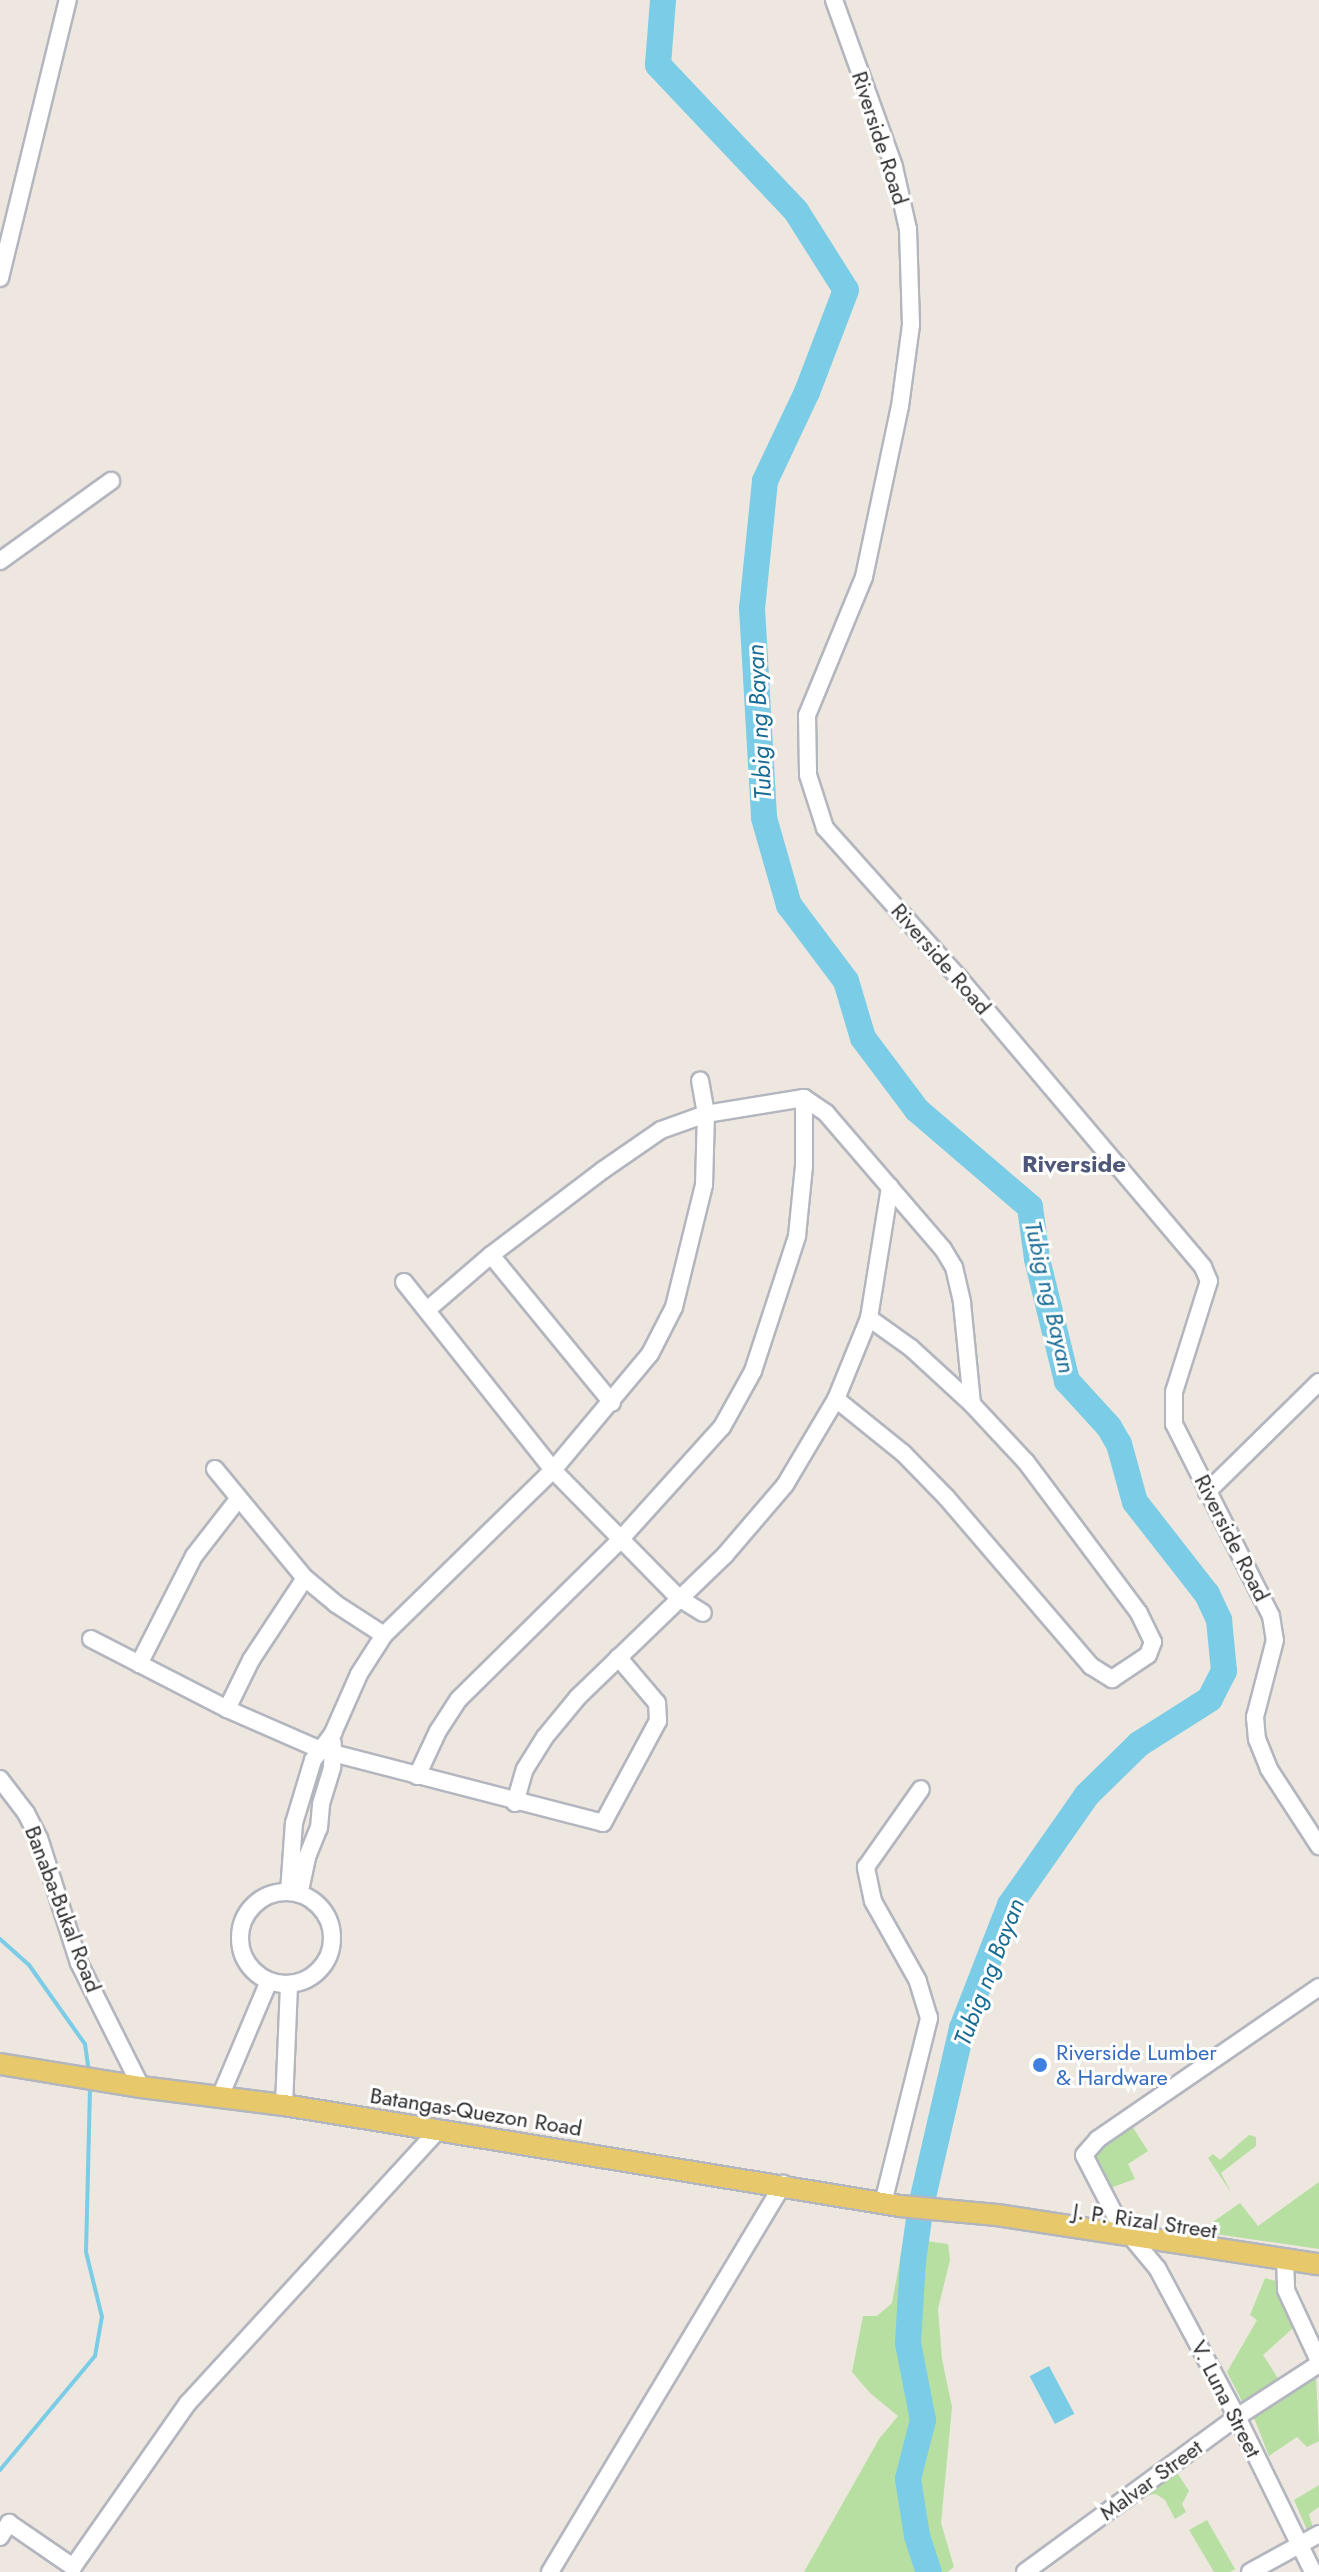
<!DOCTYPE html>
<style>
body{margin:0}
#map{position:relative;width:1319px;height:2572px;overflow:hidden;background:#ede7e0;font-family:Jost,sans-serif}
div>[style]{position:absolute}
.green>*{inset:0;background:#b7dfa1}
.water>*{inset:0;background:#7bcce6;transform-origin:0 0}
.stream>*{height:4px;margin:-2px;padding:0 2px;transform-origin:2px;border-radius:2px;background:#7bcce6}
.river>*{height:26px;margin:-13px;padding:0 13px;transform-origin:13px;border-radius:13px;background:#7bcce6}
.roads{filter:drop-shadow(2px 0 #b3b6be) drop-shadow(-2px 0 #b3b6be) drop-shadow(0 2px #b3b6be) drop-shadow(0 -2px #b3b6be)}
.minor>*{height:16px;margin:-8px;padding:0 8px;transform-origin:8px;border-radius:8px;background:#fff}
.minor>.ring{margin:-8px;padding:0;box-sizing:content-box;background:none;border:16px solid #fff;border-radius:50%}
.major>*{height:20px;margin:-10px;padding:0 10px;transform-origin:10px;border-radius:10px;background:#e7c86a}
.dots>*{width:22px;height:22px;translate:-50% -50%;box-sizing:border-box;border:4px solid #fff;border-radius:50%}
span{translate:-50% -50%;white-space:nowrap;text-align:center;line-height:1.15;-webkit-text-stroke:6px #fff;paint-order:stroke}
.street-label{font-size:22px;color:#2c2c2c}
.shop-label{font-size:22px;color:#366cbe}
.left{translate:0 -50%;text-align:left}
.water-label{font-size:24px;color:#186c94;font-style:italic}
.neighbourhood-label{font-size:24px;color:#4f587a;font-weight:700}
</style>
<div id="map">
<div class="green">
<i style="clip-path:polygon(1132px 2126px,1148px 2151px,1128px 2164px,1135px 2179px,1110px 2188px,1093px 2156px)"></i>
<i style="clip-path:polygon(1249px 2135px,1256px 2137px,1256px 2146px,1221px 2173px,1232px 2194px,1208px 2158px,1213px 2154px,1220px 2160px)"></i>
<i style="clip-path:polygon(1319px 2182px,1319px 2249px,1209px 2233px,1210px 2224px,1240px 2203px,1258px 2226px)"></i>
<i style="clip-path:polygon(904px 2238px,948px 2244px,950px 2260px,938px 2309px,942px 2359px,952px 2407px,941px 2523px,954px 2567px,947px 2572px,804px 2572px,879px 2439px,898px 2416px,870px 2393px,852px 2372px,863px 2316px,877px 2316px,892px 2303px)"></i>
<i style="clip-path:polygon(1265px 2278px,1276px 2281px,1293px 2328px,1263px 2355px,1279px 2380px,1244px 2405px,1227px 2372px,1257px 2320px,1250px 2315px)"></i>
<i style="clip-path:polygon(1316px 2375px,1319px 2441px,1307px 2447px,1297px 2437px,1269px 2456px,1254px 2418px)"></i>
<i style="clip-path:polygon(1176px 2471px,1189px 2491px,1182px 2504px,1186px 2512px,1175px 2519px,1165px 2500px,1156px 2494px,1149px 2495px,1148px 2491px)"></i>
<i style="clip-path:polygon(1319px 2485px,1319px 2507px,1309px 2514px,1313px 2528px,1307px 2530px,1294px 2500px)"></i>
<i style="clip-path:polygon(1207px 2520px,1235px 2569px,1230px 2572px,1214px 2572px,1189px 2530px)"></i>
</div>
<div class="water">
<i style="left:1049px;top:2366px;width:54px;height:22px;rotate:62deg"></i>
</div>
<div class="stream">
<i style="left:0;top:1939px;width:39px;rotate:42deg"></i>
<i style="left:29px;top:1965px;width:97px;rotate:54.7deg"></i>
<i style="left:85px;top:2044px;width:29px;rotate:82deg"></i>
<i style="left:0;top:2470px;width:148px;rotate:-50.2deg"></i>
<i style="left:95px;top:2356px;width:40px;rotate:-80deg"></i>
<i style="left:102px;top:2317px;width:67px;rotate:-103.8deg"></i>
<i style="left:86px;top:2252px;width:166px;rotate:-88.6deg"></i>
</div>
<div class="river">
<i style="left:663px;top:0;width:65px;rotate:94.4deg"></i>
<i style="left:658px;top:65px;width:201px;rotate:46.6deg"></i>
<i style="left:796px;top:211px;width:93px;rotate:57.7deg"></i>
<i style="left:846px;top:290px;width:109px;rotate:110.9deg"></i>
<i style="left:807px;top:392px;width:98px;rotate:115.3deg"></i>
<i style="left:765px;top:481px;width:128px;rotate:95.8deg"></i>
<i style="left:752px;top:608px;width:210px;rotate:86.7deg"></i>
<i style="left:764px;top:818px;width:91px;rotate:74deg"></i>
<i style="left:789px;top:905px;width:95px;rotate:53.1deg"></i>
<i style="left:846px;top:981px;width:59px;rotate:73.4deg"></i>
<i style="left:863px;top:1038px;width:90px;rotate:53.1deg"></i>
<i style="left:917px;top:1110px;width:149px;rotate:40.6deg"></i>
<i style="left:1030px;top:1207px;width:52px;rotate:82.3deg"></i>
<i style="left:1037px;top:1259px;width:126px;rotate:76.2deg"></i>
<i style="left:1067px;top:1381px;width:62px;rotate:47.6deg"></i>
<i style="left:1109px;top:1427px;width:20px;rotate:60deg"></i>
<i style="left:1119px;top:1444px;width:60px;rotate:74.6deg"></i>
<i style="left:1135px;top:1502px;width:117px;rotate:52deg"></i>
<i style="left:1207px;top:1594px;width:29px;rotate:65deg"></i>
<i style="left:1219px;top:1620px;width:51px;rotate:84.4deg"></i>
<i style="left:1224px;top:1671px;width:31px;rotate:117deg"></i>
<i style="left:1210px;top:1699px;width:84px;rotate:147.6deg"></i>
<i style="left:1139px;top:1744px;width:73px;rotate:135.6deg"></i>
<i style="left:1087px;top:1795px;width:134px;rotate:125deg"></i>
<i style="left:1010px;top:1905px;width:132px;rotate:111.3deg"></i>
<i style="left:962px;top:2028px;width:182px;rotate:103deg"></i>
<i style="left:921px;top:2205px;width:57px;rotate:98.1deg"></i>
<i style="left:913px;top:2261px;width:82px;rotate:93.5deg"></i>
<i style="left:908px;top:2343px;width:78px;rotate:79deg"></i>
<i style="left:923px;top:2420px;width:61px;rotate:104.3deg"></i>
<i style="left:908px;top:2479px;width:58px;rotate:81deg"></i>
<i style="left:917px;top:2536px;width:38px;rotate:72deg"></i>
</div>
<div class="roads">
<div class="minor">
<i style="left:834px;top:0;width:177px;rotate:70.2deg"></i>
<i style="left:894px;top:167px;width:64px;rotate:77.3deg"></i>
<i style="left:908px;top:229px;width:96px;rotate:88.2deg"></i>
<i style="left:911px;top:325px;width:82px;rotate:97.7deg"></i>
<i style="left:900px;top:406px;width:175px;rotate:101.9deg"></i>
<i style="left:864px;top:577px;width:149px;rotate:112.4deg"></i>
<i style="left:807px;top:715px;width:60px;rotate:89deg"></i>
<i style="left:808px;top:775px;width:56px;rotate:72.2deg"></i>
<i style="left:825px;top:828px;width:201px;rotate:48.2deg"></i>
<i style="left:959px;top:978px;width:378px;rotate:49.8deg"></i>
<i style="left:1203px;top:1267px;width:15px;rotate:67deg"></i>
<i style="left:1209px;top:1281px;width:116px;rotate:107.5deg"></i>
<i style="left:1174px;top:1392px;width:32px;rotate:90deg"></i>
<i style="left:1174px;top:1424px;width:215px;rotate:63.2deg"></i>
<i style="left:1271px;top:1616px;width:24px;rotate:81deg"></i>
<i style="left:1275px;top:1640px;width:80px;rotate:104.6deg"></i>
<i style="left:1255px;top:1717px;width:22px;rotate:85deg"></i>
<i style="left:1257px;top:1739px;width:32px;rotate:68deg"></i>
<i style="left:1269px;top:1769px;width:92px;rotate:57deg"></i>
<i style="left:0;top:278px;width:286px;rotate:-76.3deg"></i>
<i style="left:0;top:561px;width:137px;rotate:-35.8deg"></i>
<i style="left:491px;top:1255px;width:191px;rotate:50.7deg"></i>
<i style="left:404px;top:1282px;width:240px;rotate:51.6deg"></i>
<i style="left:553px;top:1470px;width:180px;rotate:45.5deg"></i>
<i style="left:679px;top:1598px;width:28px;rotate:32deg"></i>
<i style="left:427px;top:1310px;width:84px;rotate:-40.7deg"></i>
<i style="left:491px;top:1255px;width:141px;rotate:-37.2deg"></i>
<i style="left:603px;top:1170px;width:70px;rotate:-34.6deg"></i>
<i style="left:661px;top:1130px;width:48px;rotate:-19.6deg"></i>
<i style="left:706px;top:1114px;width:99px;rotate:-9.3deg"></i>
<i style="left:804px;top:1098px;width:27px;rotate:34deg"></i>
<i style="left:826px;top:1113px;width:179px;rotate:49.3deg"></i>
<i style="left:943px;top:1249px;width:21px;rotate:59deg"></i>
<i style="left:954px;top:1267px;width:37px;rotate:77deg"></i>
<i style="left:962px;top:1303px;width:101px;rotate:84.3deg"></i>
<i style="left:836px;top:1399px;width:86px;rotate:38.9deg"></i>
<i style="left:903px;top:1453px;width:62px;rotate:45.7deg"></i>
<i style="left:946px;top:1497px;width:223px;rotate:49.4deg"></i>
<i style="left:1091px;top:1666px;width:25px;rotate:32deg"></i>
<i style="left:1112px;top:1679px;width:43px;rotate:-33.7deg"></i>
<i style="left:1148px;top:1655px;width:14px;rotate:-69deg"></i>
<i style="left:1153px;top:1642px;width:32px;rotate:-116deg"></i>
<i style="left:1139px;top:1613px;width:189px;rotate:-126.8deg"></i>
<i style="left:1026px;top:1462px;width:79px;rotate:-133deg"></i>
<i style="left:972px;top:1404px;width:83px;rotate:-137.4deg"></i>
<i style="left:911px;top:1348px;width:52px;rotate:-144.5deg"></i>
<i style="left:215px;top:1469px;width:141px;rotate:50.5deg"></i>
<i style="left:305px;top:1578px;width:40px;rotate:40deg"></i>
<i style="left:336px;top:1604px;width:57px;rotate:32.9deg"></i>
<i style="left:1207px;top:1492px;width:157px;rotate:-44.5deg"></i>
<i style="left:91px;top:1639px;width:153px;rotate:27.2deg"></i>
<i style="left:227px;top:1709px;width:103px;rotate:23.6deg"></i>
<i style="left:321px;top:1750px;width:291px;rotate:14.5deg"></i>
<i style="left:603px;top:1823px;width:116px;rotate:-61.7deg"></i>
<i style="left:658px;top:1721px;width:18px;rotate:-93deg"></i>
<i style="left:657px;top:1703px;width:60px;rotate:-130.3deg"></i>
<i style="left:139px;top:1664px;width:121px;rotate:-63deg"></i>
<i style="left:194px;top:1556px;width:73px;rotate:-52.2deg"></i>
<i style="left:227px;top:1709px;width:55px;rotate:-63.9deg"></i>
<i style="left:251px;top:1660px;width:98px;rotate:-56.6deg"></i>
<i style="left:417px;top:1776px;width:50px;rotate:-65deg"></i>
<i style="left:438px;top:1731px;width:38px;rotate:-57deg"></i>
<i style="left:459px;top:1699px;width:225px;rotate:-44.6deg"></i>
<i style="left:619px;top:1541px;width:154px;rotate:-47.9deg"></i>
<i style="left:722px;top:1427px;width:64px;rotate:-61deg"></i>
<i style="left:753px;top:1371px;width:142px;rotate:-71.9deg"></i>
<i style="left:797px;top:1236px;width:70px;rotate:-84.3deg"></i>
<i style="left:804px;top:1166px;width:68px;rotate:-90deg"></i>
<i style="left:0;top:1779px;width:43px;rotate:52.6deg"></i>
<i style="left:26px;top:1813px;width:28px;rotate:63deg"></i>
<i style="left:39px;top:1838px;width:131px;rotate:72.3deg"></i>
<i style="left:79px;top:1963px;width:139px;rotate:63.4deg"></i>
<i style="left:515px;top:1803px;width:35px;rotate:-74deg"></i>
<i style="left:525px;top:1769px;width:38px;rotate:-58deg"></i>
<i style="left:545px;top:1737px;width:52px;rotate:-50.5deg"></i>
<i style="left:578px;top:1697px;width:204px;rotate:-44deg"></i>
<i style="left:725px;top:1555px;width:92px;rotate:-49.4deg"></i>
<i style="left:785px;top:1485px;width:100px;rotate:-59.3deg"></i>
<i style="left:836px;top:1399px;width:87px;rotate:-67.8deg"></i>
<i style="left:869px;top:1318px;width:133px;rotate:-80.9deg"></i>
<i style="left:301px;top:1886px;width:30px;rotate:-78deg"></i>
<i style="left:307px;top:1857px;width:31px;rotate:-68deg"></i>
<i style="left:319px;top:1828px;width:24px;rotate:-85deg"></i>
<i style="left:321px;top:1804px;width:39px;rotate:-73deg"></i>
<i style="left:332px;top:1767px;width:24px;rotate:-88deg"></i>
<i style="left:289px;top:1892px;width:69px;rotate:-85.9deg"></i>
<i style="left:294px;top:1823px;width:66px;rotate:-73.2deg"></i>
<i style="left:313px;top:1760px;width:34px;rotate:-53deg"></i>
<i style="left:333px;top:1733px;width:64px;rotate:-66.2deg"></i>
<i style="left:359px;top:1674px;width:46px;rotate:-57.3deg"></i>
<i style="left:384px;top:1635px;width:236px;rotate:-44.3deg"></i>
<i style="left:553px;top:1470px;width:151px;rotate:-50.1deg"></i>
<i style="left:650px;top:1354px;width:53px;rotate:-62.9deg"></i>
<i style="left:674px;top:1307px;width:126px;rotate:-76.2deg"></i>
<i style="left:704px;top:1185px;width:71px;rotate:-88.4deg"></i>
<i style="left:706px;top:1114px;width:34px;rotate:-100deg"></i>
<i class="ring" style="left:240px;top:1892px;width:76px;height:76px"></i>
<i style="left:220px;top:2097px;width:126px;rotate:-67.1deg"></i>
<i style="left:284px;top:2105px;width:120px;rotate:-87.6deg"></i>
<i style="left:883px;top:2203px;width:191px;rotate:-76deg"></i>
<i style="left:929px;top:2018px;width:39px;rotate:-107deg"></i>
<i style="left:918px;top:1981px;width:92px;rotate:-119.4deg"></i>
<i style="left:873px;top:1901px;width:35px;rotate:-102deg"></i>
<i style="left:866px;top:1867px;width:95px;rotate:-54.8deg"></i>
<i style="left:1285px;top:2258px;width:32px;rotate:88deg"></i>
<i style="left:1286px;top:2290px;width:78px;rotate:65.1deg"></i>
<i style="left:0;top:2537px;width:17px;rotate:-57deg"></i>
<i style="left:9px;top:2523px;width:78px;rotate:34.5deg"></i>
<i style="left:73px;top:2567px;width:200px;rotate:-55deg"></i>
<i style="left:188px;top:2403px;width:369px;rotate:-47.5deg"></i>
<i style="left:550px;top:2572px;width:453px;rotate:-59deg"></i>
<i style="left:1025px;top:2572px;width:263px;rotate:-36.2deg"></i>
<i style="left:1237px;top:2417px;width:98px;rotate:-32.9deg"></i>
<i style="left:1250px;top:2572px;width:79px;rotate:-28.8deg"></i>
<i style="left:1313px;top:2572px;width:173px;rotate:-116.1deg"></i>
<i style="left:1237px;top:2417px;width:169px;rotate:-118.2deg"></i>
<i style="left:1157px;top:2268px;width:61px;rotate:-129.7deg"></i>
<i style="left:1118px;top:2221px;width:74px;rotate:-117.3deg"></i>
<i style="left:1084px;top:2155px;width:21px;rotate:-49deg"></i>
<i style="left:1098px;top:2139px;width:268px;rotate:-34.5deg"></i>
</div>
<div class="major">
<i style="left:0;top:2064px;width:143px;rotate:9.3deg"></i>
<i style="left:141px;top:2087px;width:144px;rotate:7.2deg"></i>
<i style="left:284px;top:2105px;width:624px;rotate:9.31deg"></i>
<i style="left:900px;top:2206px;width:97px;rotate:5.3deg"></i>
<i style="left:997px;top:2215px;width:326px;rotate:8.7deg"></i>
</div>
</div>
<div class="dots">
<i style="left:1040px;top:2065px;background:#3f7fe0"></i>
</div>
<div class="street-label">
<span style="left:880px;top:138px;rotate:72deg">Riverside Road</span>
<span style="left:941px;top:959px;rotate:49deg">Riverside Road</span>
<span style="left:1232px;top:1538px;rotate:63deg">Riverside Road</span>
<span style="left:63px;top:1909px;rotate:69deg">Banaba-Bukal Road</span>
<span style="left:476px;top:2112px;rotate:9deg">Batangas-Quezon Road</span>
<span style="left:1145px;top:2221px;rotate:8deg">J. P. Rizal Street</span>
<span style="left:1226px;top:2399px;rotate:63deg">V. Luna Street</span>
<span style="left:1151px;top:2480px;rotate:-36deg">Malvar Street</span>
</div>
<div class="shop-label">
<span class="left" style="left:1056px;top:2065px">Riverside Lumber<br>&amp; Hardware</span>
</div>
<div class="water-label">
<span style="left:759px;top:722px;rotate:-93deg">Tubig ng Bayan</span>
<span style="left:1050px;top:1297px;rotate:77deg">Tubig ng Bayan</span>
<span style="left:989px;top:1972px;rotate:-69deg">Tubig ng Bayan</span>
</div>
<div class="neighbourhood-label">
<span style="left:1074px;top:1164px">Riverside</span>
</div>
</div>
